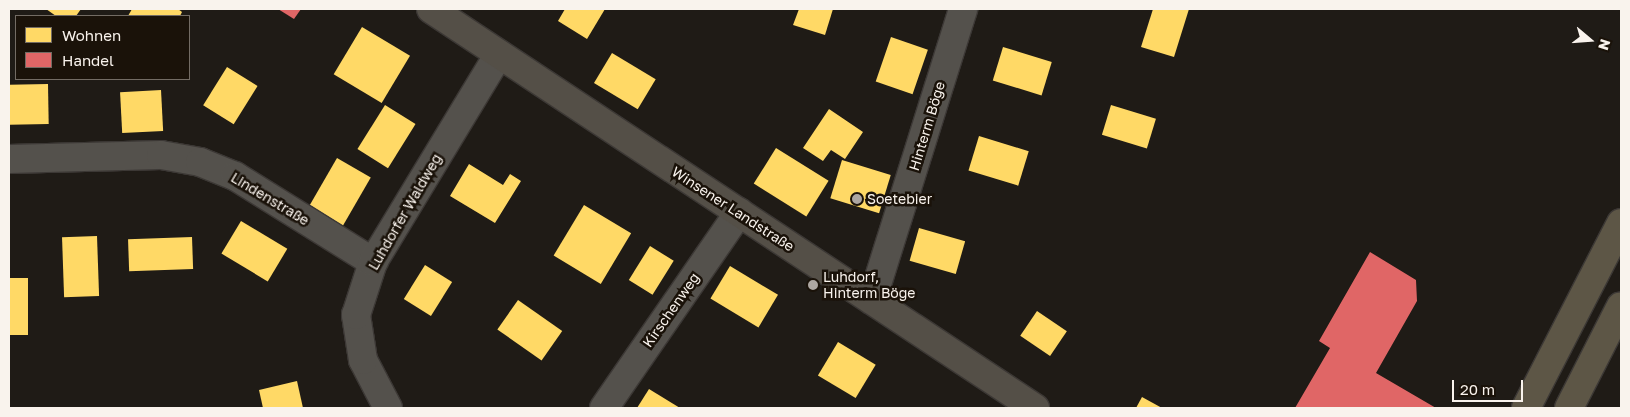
<!DOCTYPE html>
<meta charset="utf-8">
<style>
body{margin:0}
#map{position:relative;width:1630px;height:417px;overflow:hidden;background:#1f1b16;font-family:"Golos Text",sans-serif}
div>[style]{position:absolute}
.homes>*{inset:0;background:#ffd966;transform-origin:0 0}
.shops>*{inset:0;background:#e06666}
.roads{filter:drop-shadow(1px 0 #3c3835) drop-shadow(-1px 0 #3c3835) drop-shadow(0 1px #3c3835) drop-shadow(0 -1px #3c3835)}
.street>*{height:28px;margin:-14px;padding:0 14px;transform-origin:14px;border-radius:14px;background:#54514c}
.secondary>*{height:28px;margin:-14px;padding:0 14px;transform-origin:14px;border-radius:14px;background:#544f47}
.highway>*{height:28px;margin:-14px;padding:0 14px;transform-origin:14px;border-radius:14px;background:#5d5646}
.dots>*{width:14px;height:14px;translate:-50% -50%;box-sizing:border-box;border:2px solid #1a1209;border-radius:50%}
span{translate:-50% -50%;white-space:nowrap;text-align:center;line-height:1.15;-webkit-text-stroke:5px #1a1209;paint-order:stroke}
.street-label{font-size:14px;color:#f9f3ed}
.poi-label{font-size:14px;color:#f9f3ed}
.left{translate:0 -50%;text-align:left}
.frame{position:absolute;inset:0;border:10px solid #f9f3ed;pointer-events:none}
.legend{position:absolute;left:15px;top:15px;width:175px;height:65px;box-sizing:border-box;background:#1a1209;border:1px solid #736c64;margin:0;padding:6px 9px;list-style:none;font-size:15px;color:#f9f3ed}
.legend li{display:flex;align-items:center;gap:10px;height:25px}
.legend b{width:25px;border:1px solid #736c64}
.north{position:absolute;left:1565px;top:15px;width:50px;height:50px;-webkit-text-stroke:4px #1a1209;paint-order:stroke;rotate:108deg;font-size:14px;font-weight:700;line-height:20px;text-align:center;color:#f9f3ed}
.north::after{content:'';display:block;margin:auto;width:18px;height:22px;background:#f9f3ed;clip-path:polygon(50% 0,100% 100%,50% 72%,0 100%)}
.scale{position:absolute;left:1452px;top:380px;width:71px;height:22px;box-sizing:border-box;border:2px solid #f9f3ed;border-top:0;padding-left:6px;font-size:15px;line-height:18px;white-space:nowrap;color:#f9f3ed;-webkit-text-stroke:4px #1a1209;paint-order:stroke}
</style>
<div id="map">
<div class="homes">
<i style="clip-path:polygon(46px 9px,81px 9px,76px 16px,56px 16px)"></i>
<i style="clip-path:polygon(132px 9px,178px 9px,182px 12px,180px 16px,128px 16px)"></i>
<i style="clip-path:polygon(565px 9px,605px 9px,587px 39px,558px 21px)"></i>
<i style="clip-path:polygon(799px 9px,833px 9px,825px 35px,793px 25px)"></i>
<i style="clip-path:polygon(1153px 9px,1189px 9px,1174px 57px,1141px 47px)"></i>
<i style="left:362px;top:27px;width:56px;height:55px;rotate:31deg"></i>
<i style="left:891px;top:37px;width:39px;height:47px;rotate:19deg"></i>
<i style="left:1003px;top:47px;width:51px;height:35px;rotate:17deg"></i>
<i style="left:612px;top:53px;width:51px;height:35px;rotate:31deg"></i>
<i style="left:227px;top:67px;width:36px;height:45px;rotate:32deg"></i>
<i style="left:48px;top:84px;width:40px;height:39px;rotate:89deg"></i>
<i style="left:161px;top:90px;width:41px;height:41px;rotate:87deg"></i>
<i style="left:385px;top:105px;width:36px;height:52px;rotate:32deg"></i>
<i style="left:1111px;top:105px;width:47px;height:31px;rotate:17deg"></i>
<i style="clip-path:polygon(829px 109px,863px 132px,845px 159px,831px 150px,823px 161px,803px 148px)"></i>
<i style="left:979px;top:136px;width:52px;height:36px;rotate:17deg"></i>
<i style="left:776px;top:148px;width:62px;height:42px;rotate:32deg"></i>
<i style="left:337px;top:158px;width:39px;height:61px;rotate:30deg"></i>
<i style="left:842px;top:160px;width:51px;height:40px;rotate:17deg"></i>
<i style="clip-path:polygon(469px 164px,503px 185px,510px 174px,521px 181px,495px 223px,450px 196px)"></i>
<i style="left:584px;top:205px;width:55px;height:59px;rotate:31deg"></i>
<i style="left:241px;top:221px;width:54px;height:38px;rotate:31deg"></i>
<i style="left:919px;top:228px;width:48px;height:34px;rotate:16deg"></i>
<i style="left:97px;top:236px;width:60px;height:35px;rotate:88deg"></i>
<i style="left:192px;top:237px;width:32px;height:64px;rotate:88deg"></i>
<i style="left:650px;top:246px;width:28px;height:40px;rotate:32deg"></i>
<i style="left:425px;top:265px;width:32px;height:40px;rotate:32deg"></i>
<i style="left:730px;top:266px;width:56px;height:38px;rotate:31deg"></i>
<i style="left:9px;top:278px;width:19px;height:57px"></i>
<i style="left:518px;top:300px;width:54px;height:36px;rotate:35deg"></i>
<i style="left:1037px;top:311px;width:36px;height:30px;rotate:34deg"></i>
<i style="left:838px;top:342px;width:44px;height:39px;rotate:31deg"></i>
<i style="clip-path:polygon(297px 381px,303px 408px,263px 408px,259px 390px)"></i>
<i style="clip-path:polygon(649px 389px,680px 408px,637px 408px)"></i>
<i style="clip-path:polygon(1142px 397px,1162px 408px,1136px 408px)"></i>
</div>
<div class="shops">
<i style="clip-path:polygon(278px 9px,301px 9px,294px 19px)"></i>
<i style="clip-path:polygon(1370px 252px,1416px 280px,1417px 301px,1376px 373px,1436px 408px,1295px 408px,1330px 348px,1319px 341px)"></i>
</div>
<div class="roads">
<div class="street">
<i style="left:9px;top:159px;width:152px;rotate:-1.5deg"></i>
<i style="left:161px;top:155px;width:40px;rotate:10deg"></i>
<i style="left:200px;top:162px;width:38px;rotate:22deg"></i>
<i style="left:235px;top:176px;width:163px;rotate:31.9deg"></i>
<i style="left:872px;top:300px;width:305px;rotate:-72.6deg"></i>
<i style="left:388px;top:408px;width:54px;rotate:-117.5deg"></i>
<i style="left:363px;top:360px;width:46px;rotate:-98.8deg"></i>
<i style="left:356px;top:315px;width:56px;rotate:-72.2deg"></i>
<i style="left:373px;top:262px;width:243px;rotate:-58.8deg"></i>
<i style="left:604px;top:408px;width:238px;rotate:-55.4deg"></i>
</div>
<div class="secondary">
<i style="left:431px;top:9px;width:724px;rotate:33.45deg"></i>
</div>
<div class="highway">
<i style="left:1526px;top:408px;width:208px;rotate:-62.8deg"></i>
<i style="left:1569px;top:408px;width:114px;rotate:-63deg"></i>
</div>
</div>
<div class="dots">
<i style="left:857px;top:199px;background:#ada7a2"></i>
<i style="left:813px;top:285px;background:#ada7a2"></i>
</div>
<div class="street-label">
<span style="left:927px;top:126px;rotate:-73deg">Hinterm Böge</span>
<span style="left:270px;top:199px;rotate:31deg">Lindenstraße</span>
<span style="left:733px;top:209px;rotate:33deg">Winsener Landstraße</span>
<span style="left:405px;top:212px;rotate:-60deg">Luhdorfer Waldweg</span>
<span style="left:671px;top:310px;rotate:-55deg">Kirschenweg</span>
</div>
<div class="poi-label">
<span class="left" style="left:867px;top:199px">Soetebier</span>
<span class="left" style="left:823px;top:285px">Luhdorf,<br>Hinterm Böge</span>
</div>
<div class="frame"></div>
<ul class="legend">
<li><b style="height:14px;background:#ffd966"></b>Wohnen</li>
<li><b style="height:14px;background:#e06666"></b>Handel</li>
</ul>
<div class="north">N</div>
<div class="scale">20 m</div>
</div>
